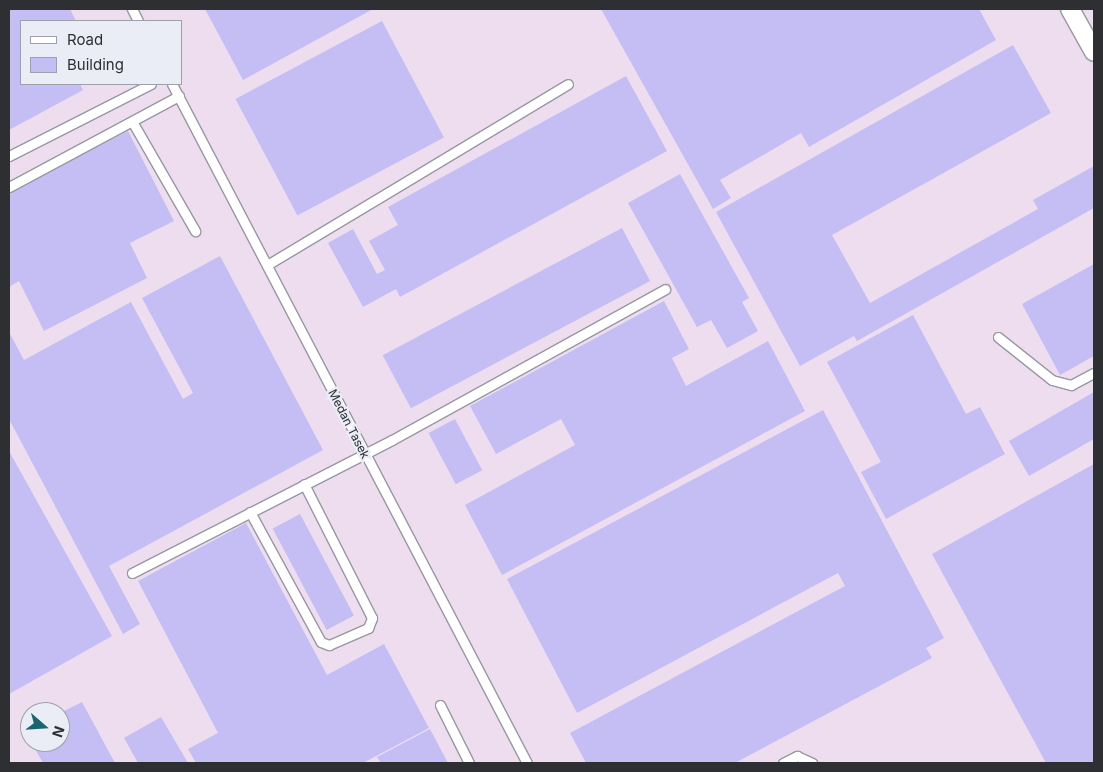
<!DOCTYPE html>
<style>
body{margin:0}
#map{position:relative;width:1103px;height:772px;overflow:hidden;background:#eaedf6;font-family:Inter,sans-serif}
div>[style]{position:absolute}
.industrial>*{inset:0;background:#edddef}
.building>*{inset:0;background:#c4bef5;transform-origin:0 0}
.roads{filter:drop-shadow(1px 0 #9698a1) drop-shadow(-1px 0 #9698a1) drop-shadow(0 1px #9698a1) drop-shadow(0 -1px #9698a1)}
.service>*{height:9px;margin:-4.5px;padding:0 4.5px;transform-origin:4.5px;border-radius:4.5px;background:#fff}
.minor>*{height:18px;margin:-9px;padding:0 9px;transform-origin:9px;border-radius:9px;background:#fff}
span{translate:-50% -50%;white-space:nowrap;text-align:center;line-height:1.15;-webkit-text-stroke:4.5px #eaedf6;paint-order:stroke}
.street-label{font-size:12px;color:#2e2f33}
.frame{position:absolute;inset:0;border:10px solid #2e2f33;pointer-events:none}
.legend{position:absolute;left:20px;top:20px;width:162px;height:65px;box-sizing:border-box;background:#eaedf6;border:1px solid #9fa1a8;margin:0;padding:6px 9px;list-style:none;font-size:15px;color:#2e2f33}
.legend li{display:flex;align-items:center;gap:10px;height:25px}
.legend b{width:25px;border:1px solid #9fa1a8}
.north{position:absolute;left:20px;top:702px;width:50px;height:50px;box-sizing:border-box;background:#eaedf6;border:1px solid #9fa1a8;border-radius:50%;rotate:109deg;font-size:14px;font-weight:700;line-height:20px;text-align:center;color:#2e2f33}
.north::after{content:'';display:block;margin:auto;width:18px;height:22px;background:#1b6571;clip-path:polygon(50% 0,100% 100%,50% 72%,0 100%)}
</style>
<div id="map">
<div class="industrial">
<i style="clip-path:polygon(evenodd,9px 9px,1094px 9px,1094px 763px,9px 763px,9px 9px,21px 21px,181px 21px,181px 84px,21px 84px,21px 21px,9px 9px,30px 712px,60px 712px,60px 742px,30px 742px,30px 712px)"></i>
</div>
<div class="building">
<i style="clip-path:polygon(9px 9px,70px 9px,76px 21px,21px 21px,21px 84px,80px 84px,83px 90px,9px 130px)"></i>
<i style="clip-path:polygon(205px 9px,373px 9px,243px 80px)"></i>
<i style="clip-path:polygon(601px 9px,979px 9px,996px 40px,809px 147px,801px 133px,720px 180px,731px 198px,713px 209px)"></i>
<i style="left:382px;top:21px;width:132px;height:166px;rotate:62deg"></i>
<i style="clip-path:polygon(1013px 45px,1051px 113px,832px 235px,870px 303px,1038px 209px,1033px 200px,1094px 166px,1094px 208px,857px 341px,854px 336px,800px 366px,716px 212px)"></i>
<i style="clip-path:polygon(626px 76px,667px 151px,400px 297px,396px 289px,363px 307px,328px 243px,353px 229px,377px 274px,385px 270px,369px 241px,398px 225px,388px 207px)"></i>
<i style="clip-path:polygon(128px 131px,174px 221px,130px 243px,147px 278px,44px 331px,19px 281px,9px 287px,9px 192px)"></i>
<i style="clip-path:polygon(680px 174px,749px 298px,742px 302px,758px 331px,727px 348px,711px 320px,697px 327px,628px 203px)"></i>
<i style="left:622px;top:228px;width:60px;height:271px;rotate:62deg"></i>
<i style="clip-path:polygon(220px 256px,323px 450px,109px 566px,140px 624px,123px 634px,9px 419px,9px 332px,24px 360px,131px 302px,183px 399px,193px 393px,142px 298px)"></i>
<i style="clip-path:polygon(1094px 264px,1094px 356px,1060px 375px,1022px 304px)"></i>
<i style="clip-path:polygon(664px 301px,689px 349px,672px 358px,686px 386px,768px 341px,805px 411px,502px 575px,465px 505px,575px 445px,561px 419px,496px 454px,470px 406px)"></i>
<i style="clip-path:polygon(913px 315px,966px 414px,980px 407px,1005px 454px,886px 519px,861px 472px,881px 462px,827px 362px)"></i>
<i style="clip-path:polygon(1094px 392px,1094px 439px,1029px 476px,1009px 441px)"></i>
<i style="clip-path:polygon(823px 410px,944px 638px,926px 648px,932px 658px,735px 763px,586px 763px,570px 733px,845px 586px,838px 573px,577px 713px,507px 579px)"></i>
<i style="left:455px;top:419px;width:58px;height:30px;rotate:62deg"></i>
<i style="clip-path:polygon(9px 451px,112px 636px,9px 694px)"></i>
<i style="clip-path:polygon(1094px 464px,1094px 763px,1046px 763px,932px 554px)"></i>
<i style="left:300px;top:514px;width:115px;height:31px;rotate:62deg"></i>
<i style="clip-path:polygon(246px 523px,327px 675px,384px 644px,429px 728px,363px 763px,196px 763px,188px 749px,218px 733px,138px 581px)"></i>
<i style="clip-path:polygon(82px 702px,115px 763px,43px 763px,31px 742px,60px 742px,60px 713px)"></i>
<i style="clip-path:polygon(161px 717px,188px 763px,138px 763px,124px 738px)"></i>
<i style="clip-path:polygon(430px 729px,448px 763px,381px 763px,377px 757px)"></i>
</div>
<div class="roads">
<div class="service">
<i style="left:132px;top:9px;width:13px;rotate:63deg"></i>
<i style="left:172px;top:84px;width:766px;rotate:62.4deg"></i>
<i style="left:133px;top:123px;width:125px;rotate:60.1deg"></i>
<i style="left:9px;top:156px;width:159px;rotate:-26.9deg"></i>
<i style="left:9px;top:187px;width:193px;rotate:-28.2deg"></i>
<i style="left:267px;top:265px;width:351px;rotate:-31deg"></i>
<i style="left:998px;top:337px;width:69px;rotate:38.5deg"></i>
<i style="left:1052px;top:380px;width:20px;rotate:15deg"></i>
<i style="left:1071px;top:385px;width:26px;rotate:-28deg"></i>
<i style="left:250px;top:512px;width:148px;rotate:61.4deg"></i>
<i style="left:321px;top:642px;width:9px;rotate:21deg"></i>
<i style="left:329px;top:645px;width:43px;rotate:-23.6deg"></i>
<i style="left:368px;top:628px;width:11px;rotate:-68deg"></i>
<i style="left:372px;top:618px;width:150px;rotate:-116.9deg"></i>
<i style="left:132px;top:573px;width:292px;rotate:-27.1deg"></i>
<i style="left:392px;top:440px;width:312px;rotate:-28.9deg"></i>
<i style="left:440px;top:705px;width:65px;rotate:63.4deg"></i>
<i style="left:783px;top:763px;width:16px;rotate:-27deg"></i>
<i style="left:797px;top:756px;width:17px;rotate:25deg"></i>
</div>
<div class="minor">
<i style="left:1070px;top:9px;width:49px;rotate:60.8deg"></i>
</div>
</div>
<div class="street-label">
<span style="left:349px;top:424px;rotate:63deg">Medan Tasek</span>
</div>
<div class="frame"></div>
<ul class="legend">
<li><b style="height:6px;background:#fff"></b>Road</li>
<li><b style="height:14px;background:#c4bef5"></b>Building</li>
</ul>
<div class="north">N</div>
</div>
